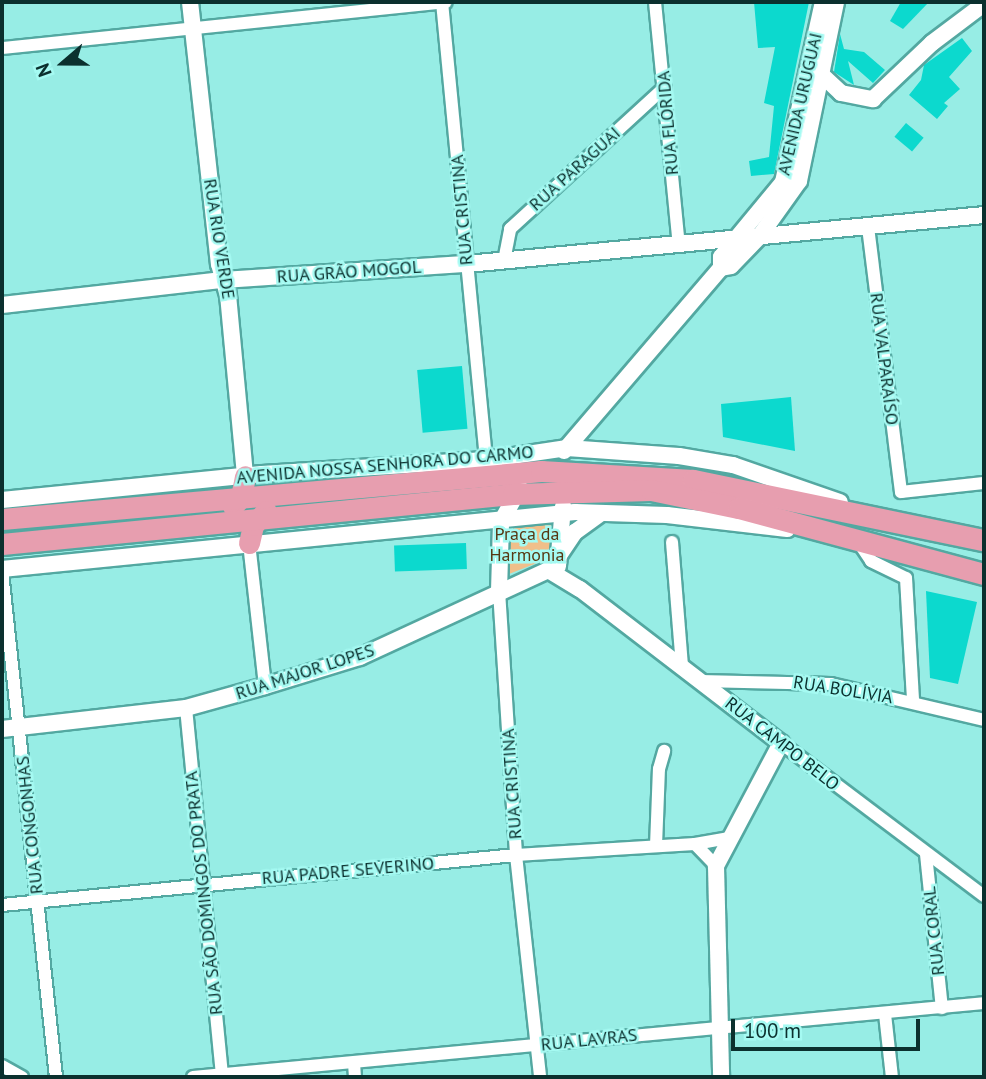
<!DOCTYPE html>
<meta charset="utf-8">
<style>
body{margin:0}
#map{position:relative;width:986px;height:1079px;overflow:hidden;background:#97ede5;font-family:"PT Sans",sans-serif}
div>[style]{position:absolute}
.green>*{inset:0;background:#f0bf8a}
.building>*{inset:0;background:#0cd9ce;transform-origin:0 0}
.roads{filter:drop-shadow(2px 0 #53a8a1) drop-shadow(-2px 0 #53a8a1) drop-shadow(0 2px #53a8a1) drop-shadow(0 -2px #53a8a1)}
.minor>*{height:12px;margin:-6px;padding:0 6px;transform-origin:6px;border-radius:6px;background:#fff}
.tertiary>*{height:16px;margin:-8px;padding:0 8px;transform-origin:8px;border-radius:8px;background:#fff}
.primary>*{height:21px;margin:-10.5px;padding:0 10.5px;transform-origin:10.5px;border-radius:10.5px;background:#e79eaf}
span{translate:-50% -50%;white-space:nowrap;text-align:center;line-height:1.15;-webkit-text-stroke:5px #a5faf2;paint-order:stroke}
.street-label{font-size:18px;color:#0b302e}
.park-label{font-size:18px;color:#573813}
.frame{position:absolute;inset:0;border:4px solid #0b302e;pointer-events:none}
.north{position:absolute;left:28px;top:28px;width:70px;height:70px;-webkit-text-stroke:5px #a5faf2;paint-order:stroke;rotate:250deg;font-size:19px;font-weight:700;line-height:28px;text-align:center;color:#0b302e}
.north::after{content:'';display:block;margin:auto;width:24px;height:32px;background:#0b302e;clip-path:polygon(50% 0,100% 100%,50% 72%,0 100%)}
.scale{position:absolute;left:731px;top:1019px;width:189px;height:32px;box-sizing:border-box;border:4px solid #0b302e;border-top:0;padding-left:9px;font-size:21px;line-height:24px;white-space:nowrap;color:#0b302e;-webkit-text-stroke:5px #a5faf2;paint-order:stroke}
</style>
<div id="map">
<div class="green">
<i style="clip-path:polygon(558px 523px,556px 540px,537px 563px,509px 574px,508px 528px)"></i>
</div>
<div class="building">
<i style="clip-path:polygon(754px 2px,809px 2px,774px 174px,751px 176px,749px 161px,769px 157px,774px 106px,764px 103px,775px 47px,758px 48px)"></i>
<i style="clip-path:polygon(901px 2px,929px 2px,903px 29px,890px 21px)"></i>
<i style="clip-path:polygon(840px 34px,844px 49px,864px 52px,885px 70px,873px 83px,848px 61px,854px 85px,834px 72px)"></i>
<i style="clip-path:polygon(962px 38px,972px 51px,949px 77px,960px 89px,944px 103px,948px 106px,937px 119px,909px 95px,921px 80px,924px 65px)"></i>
<i style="left:906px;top:123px;width:23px;height:18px;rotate:40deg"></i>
<i style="left:462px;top:366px;width:63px;height:45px;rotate:85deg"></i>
<i style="clip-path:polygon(791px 397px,795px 451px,723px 437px,721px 404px)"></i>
<i style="left:466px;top:543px;width:26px;height:72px;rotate:88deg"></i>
<i style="clip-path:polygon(926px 591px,977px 602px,958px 684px,930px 678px)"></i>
</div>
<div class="roads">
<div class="minor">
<i style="left:442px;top:2px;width:460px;rotate:84.5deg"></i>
<i style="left:655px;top:2px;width:244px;rotate:84.4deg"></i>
<i style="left:2px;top:48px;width:446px;rotate:-5.9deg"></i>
<i style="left:868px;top:227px;width:267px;rotate:82.9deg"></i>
<i style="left:901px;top:492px;width:83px;rotate:-6.2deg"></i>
<i style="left:504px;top:261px;width:33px;rotate:-79deg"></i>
<i style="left:510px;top:229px;width:210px;rotate:-42.5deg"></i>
<i style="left:857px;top:540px;width:25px;rotate:56deg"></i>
<i style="left:871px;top:561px;width:39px;rotate:26deg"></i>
<i style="left:906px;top:578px;width:123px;rotate:86.7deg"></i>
<i style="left:672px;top:542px;width:124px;rotate:85.4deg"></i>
<i style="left:249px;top:543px;width:144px;rotate:83.6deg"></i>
<i style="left:2px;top:572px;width:508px;rotate:83.9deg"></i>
<i style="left:499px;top:591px;width:265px;rotate:86.3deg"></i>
<i style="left:516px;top:855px;width:223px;rotate:83.8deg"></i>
<i style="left:700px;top:681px;width:131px;rotate:1.3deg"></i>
<i style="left:831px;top:684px;width:157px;rotate:13.2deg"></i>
<i style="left:186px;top:708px;width:371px;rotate:84.4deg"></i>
<i style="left:781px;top:743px;width:254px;rotate:37deg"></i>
<i style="left:695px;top:844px;width:30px;rotate:46deg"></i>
<i style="left:656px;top:846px;width:77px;rotate:-87.8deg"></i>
<i style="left:659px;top:769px;width:19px;rotate:-74deg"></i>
<i style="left:926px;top:854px;width:155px;rotate:84.1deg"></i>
<i style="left:2px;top:905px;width:516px;rotate:-5.56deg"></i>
<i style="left:516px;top:855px;width:179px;rotate:-3.5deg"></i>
<i style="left:695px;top:844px;width:35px;rotate:-10deg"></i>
<i style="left:885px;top:1014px;width:63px;rotate:83.7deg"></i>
<i style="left:354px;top:1063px;width:14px;rotate:86deg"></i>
<i style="left:2px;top:1066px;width:23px;rotate:29deg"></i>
<i style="left:193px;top:1077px;width:794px;rotate:-5.34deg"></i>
</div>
<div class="tertiary">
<i style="left:190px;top:2px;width:264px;rotate:83.7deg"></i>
<i style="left:219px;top:264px;width:32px;rotate:74deg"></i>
<i style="left:228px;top:295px;width:182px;rotate:84.6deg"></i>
<i style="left:823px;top:76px;width:25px;rotate:43deg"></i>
<i style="left:841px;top:93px;width:33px;rotate:11deg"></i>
<i style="left:873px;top:99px;width:81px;rotate:-43.5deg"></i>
<i style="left:932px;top:43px;width:65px;rotate:-36.9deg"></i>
<i style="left:721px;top:268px;width:11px;rotate:-90deg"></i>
<i style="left:721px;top:257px;width:97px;rotate:-50.4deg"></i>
<i style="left:783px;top:182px;width:184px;rotate:-77.5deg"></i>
<i style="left:2px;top:305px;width:222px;rotate:-6.5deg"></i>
<i style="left:223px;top:280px;width:245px;rotate:-3.8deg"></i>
<i style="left:467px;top:264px;width:519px;rotate:-5.41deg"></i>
<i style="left:564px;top:451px;width:241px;rotate:-49.4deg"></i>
<i style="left:721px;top:268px;width:10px;rotate:-11deg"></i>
<i style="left:731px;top:266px;width:40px;rotate:-46deg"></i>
<i style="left:759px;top:237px;width:69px;rotate:-54.5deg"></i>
<i style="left:799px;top:181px;width:183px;rotate:-78.3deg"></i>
<i style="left:2px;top:500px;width:261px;rotate:-5.7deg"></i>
<i style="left:262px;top:474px;width:224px;rotate:-3.6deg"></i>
<i style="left:486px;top:460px;width:82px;rotate:-8.4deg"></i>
<i style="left:567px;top:448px;width:112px;rotate:4.1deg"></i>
<i style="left:679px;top:456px;width:55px;rotate:9.5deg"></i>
<i style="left:733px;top:465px;width:113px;rotate:19.1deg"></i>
<i style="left:560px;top:554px;width:27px;rotate:-56deg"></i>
<i style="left:575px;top:532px;width:32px;rotate:-36deg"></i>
<i style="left:558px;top:566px;width:60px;rotate:-85.2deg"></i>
<i style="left:2px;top:569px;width:576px;rotate:-5.68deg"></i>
<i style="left:575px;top:512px;width:92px;rotate:1.9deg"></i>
<i style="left:667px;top:515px;width:121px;rotate:6.7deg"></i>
<i style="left:548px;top:570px;width:37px;rotate:31deg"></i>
<i style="left:580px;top:589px;width:253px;rotate:37.5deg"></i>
<i style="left:781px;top:743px;width:139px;rotate:117.9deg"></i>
<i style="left:716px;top:866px;width:211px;rotate:88.6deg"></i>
<i style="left:499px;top:591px;width:69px;rotate:-88.3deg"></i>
<i style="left:501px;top:522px;width:39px;rotate:-61deg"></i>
<i style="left:2px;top:729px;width:185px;rotate:-6.5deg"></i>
<i style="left:186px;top:708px;width:82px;rotate:-15.6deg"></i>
<i style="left:265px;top:686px;width:99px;rotate:-17deg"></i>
<i style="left:360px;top:657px;width:215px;rotate:-24.8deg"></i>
</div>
<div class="primary">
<i style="left:233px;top:506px;width:12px;rotate:-48deg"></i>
<i style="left:241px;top:497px;width:21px;rotate:-79deg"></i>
<i style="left:2px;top:519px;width:541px;rotate:-5.09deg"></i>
<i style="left:541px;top:471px;width:152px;rotate:3.4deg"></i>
<i style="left:693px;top:480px;width:297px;rotate:11.7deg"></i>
<i style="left:249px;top:543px;width:18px;rotate:-77deg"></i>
<i style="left:253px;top:525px;width:19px;rotate:-47deg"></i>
<i style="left:2px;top:544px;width:513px;rotate:-5.59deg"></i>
<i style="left:513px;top:494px;width:138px;rotate:-1.7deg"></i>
<i style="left:651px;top:490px;width:90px;rotate:11.6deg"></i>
<i style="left:739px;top:508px;width:254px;rotate:15.1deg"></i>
</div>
</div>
<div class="street-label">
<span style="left:800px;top:104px;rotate:-77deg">AVENIDA URUGUAI</span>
<span style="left:668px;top:123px;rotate:-95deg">RUA FLÓRIDA</span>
<span style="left:575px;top:169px;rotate:-42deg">RUA PARAGUAI</span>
<span style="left:462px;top:210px;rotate:-95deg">RUA CRISTINA</span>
<span style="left:219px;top:239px;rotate:81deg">RUA RIO VERDE</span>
<span style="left:349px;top:272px;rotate:-4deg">RUA GRÃO MOGOL</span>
<span style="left:884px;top:359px;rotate:83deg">RUA VALPARAÍSO</span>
<span style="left:385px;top:465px;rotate:-5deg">AVENIDA NOSSA SENHORA DO CARMO</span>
<span style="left:305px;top:672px;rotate:-18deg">RUA MAJOR LOPES</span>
<span style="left:843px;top:690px;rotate:9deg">RUA BOLÍVIA</span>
<span style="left:782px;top:744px;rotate:38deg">RUA CAMPO BELO</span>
<span style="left:512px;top:784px;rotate:-94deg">RUA CRISTINA</span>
<span style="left:30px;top:825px;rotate:-96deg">RUA CONGONHAS</span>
<span style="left:348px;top:871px;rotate:-5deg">RUA PADRE SEVERINO</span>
<span style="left:204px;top:893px;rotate:-96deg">RUA SÃO DOMINGOS DO PRATA</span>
<span style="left:934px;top:931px;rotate:-96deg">RUA CORAL</span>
<span style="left:589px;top:1040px;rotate:-6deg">RUA LAVRAS</span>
</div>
<div class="park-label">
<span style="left:527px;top:545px">Praça da<br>Harmonia</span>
</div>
<div class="frame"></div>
<div class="north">N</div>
<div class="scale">100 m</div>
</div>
